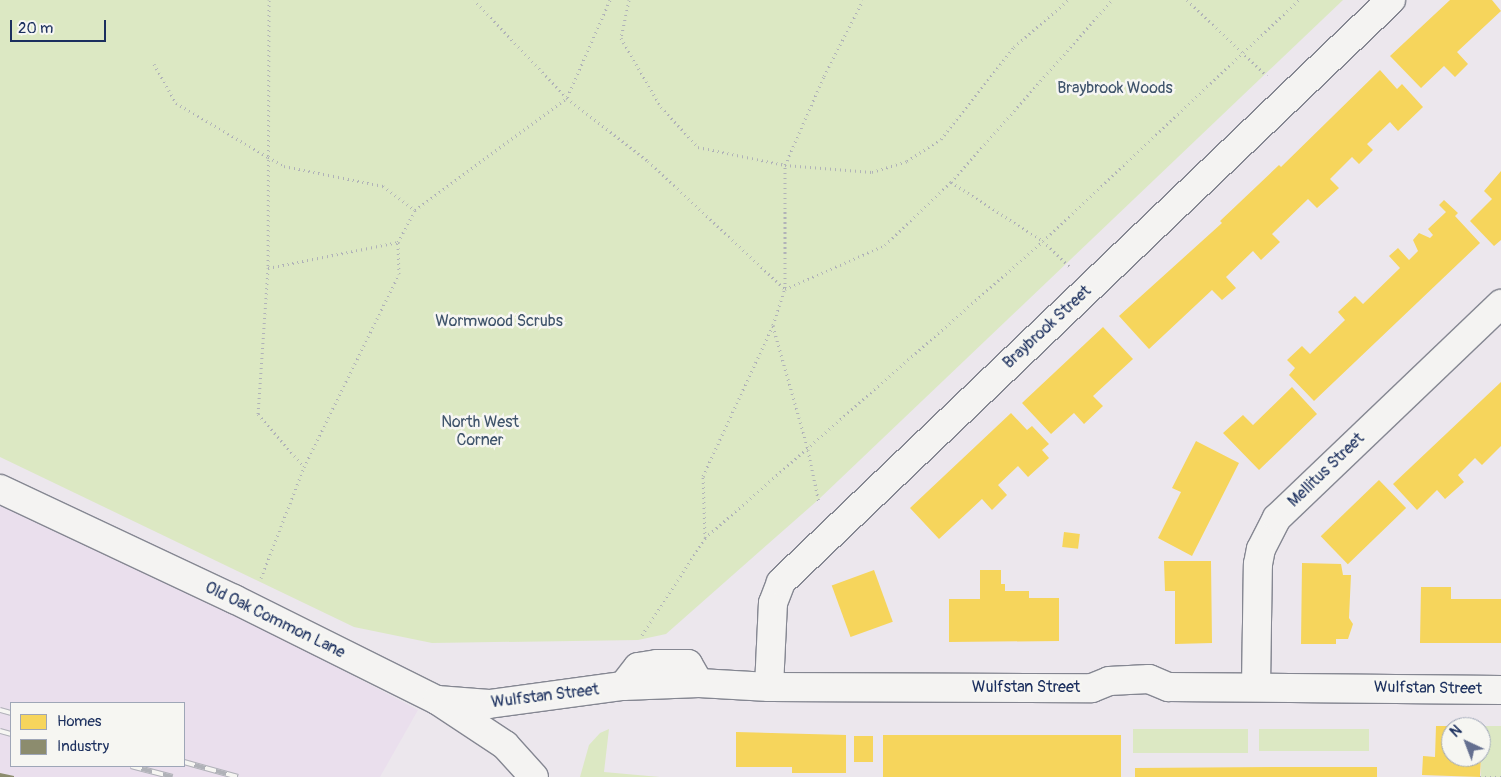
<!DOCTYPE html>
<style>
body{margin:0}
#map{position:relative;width:1501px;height:777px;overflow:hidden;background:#ece7ed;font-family:Pangolin,sans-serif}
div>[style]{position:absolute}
.built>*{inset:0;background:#eadfed}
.green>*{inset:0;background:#dce8c3;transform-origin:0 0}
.homes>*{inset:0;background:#f6d55c;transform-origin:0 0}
.industry>*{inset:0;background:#8c8c6e}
.path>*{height:3px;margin-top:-1.5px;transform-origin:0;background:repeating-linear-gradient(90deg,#b0b2b8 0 1px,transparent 0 5px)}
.roads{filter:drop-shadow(1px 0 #858792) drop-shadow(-1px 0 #858792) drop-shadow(0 1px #858792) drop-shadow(0 -1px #858792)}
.minor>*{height:28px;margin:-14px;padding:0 14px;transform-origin:14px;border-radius:14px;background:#f4f3f2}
.rail>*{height:5.5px;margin-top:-2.75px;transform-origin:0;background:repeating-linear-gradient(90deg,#f6f6f2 0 11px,#b0b2b8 0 22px);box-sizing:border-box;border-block:1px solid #b0b2b8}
span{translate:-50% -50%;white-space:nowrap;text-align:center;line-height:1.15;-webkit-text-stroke:5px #f6f6f2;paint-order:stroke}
.park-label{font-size:16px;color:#3f546b}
.street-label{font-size:16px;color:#1b2f5e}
.legend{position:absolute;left:10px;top:702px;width:175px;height:65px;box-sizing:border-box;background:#f6f6f2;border:1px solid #9ea6b7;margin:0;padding:6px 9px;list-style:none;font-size:15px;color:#1b2f5e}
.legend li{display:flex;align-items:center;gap:10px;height:25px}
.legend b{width:25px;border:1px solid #9ea6b7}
.north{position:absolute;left:1441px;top:717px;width:50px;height:50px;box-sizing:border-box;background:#f6f6f2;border:1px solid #9ea6b7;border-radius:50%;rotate:317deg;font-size:14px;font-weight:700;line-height:20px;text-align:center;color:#1b2f5e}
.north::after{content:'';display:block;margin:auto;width:18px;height:22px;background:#646f90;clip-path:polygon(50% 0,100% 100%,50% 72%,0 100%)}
.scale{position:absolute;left:10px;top:20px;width:96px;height:22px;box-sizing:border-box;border:2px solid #1b2f5e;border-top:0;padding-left:6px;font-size:15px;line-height:18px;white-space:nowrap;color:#1b2f5e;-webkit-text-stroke:4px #f6f6f2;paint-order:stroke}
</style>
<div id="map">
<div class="built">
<i style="clip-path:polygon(evenodd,0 499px,195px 592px,418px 710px,380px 777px,0 777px,0 499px,11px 703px,184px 703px,184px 766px,11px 766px,11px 703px)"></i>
</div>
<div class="green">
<i style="clip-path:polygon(0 0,1343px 0,818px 500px,666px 634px,638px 640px,432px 643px,354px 627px,0 457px)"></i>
<i style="left:1481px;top:726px;width:20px;height:51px"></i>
<i style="clip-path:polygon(609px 729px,604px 772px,660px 777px,580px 777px,589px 745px,600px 733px)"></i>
<i style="left:1133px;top:729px;width:115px;height:24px"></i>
<i style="left:1259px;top:729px;width:110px;height:22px"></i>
</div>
<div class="homes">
<i style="clip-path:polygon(1450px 0,1492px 0,1501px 11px,1457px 52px,1468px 64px,1455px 77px,1444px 66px,1421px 88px,1390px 56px)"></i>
<i style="clip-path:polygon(1380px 70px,1397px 89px,1402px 84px,1423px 107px,1398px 131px,1390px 122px,1367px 144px,1373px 150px,1359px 164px,1352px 157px,1330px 179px,1339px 188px,1317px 208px,1308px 199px,1272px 234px,1280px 242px,1261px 260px,1253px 251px,1226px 277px,1236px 288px,1222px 300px,1212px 290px,1149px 349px,1119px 316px,1222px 223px,1220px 221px,1279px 165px,1281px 167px)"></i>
<i style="clip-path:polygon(1501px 171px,1501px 240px,1494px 246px,1470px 221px,1492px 199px,1484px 191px)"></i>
<i style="clip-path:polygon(1444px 200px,1458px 213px,1455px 216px,1480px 243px,1314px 401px,1289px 375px,1295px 368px,1287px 360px,1302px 346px,1310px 354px,1345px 320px,1338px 312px,1355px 296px,1363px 304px,1400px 268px,1389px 256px,1398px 248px,1409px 260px,1418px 251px,1413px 240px,1419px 233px,1430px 238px,1433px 235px,1428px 229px,1446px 212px,1439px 205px)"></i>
<i style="clip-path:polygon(1103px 327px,1133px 359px,1093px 396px,1103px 406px,1084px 424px,1074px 413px,1051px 434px,1022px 403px)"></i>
<i style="clip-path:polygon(1501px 382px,1501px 446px,1482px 465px,1475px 458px,1458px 475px,1464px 482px,1445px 499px,1437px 490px,1417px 510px,1393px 484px)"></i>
<i style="clip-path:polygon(1292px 387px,1317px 414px,1259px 470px,1223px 433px,1243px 415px,1253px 425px)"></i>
<i style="clip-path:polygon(1011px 413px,1027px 430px,1032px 426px,1049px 444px,1042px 450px,1049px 458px,1028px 477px,1018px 466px,998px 485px,1007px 495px,992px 510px,982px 499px,939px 539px,910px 508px)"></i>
<i style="clip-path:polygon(1196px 441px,1239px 463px,1192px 556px,1158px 538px,1181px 492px,1172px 488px)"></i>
<i style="left:1379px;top:480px;width:39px;height:81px;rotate:46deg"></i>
<i style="left:1064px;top:532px;width:16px;height:15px;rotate:7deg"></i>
<i style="clip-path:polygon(1164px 561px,1211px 561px,1212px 643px,1175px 644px,1175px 591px,1165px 591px)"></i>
<i style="clip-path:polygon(1302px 563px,1341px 564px,1343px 575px,1351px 575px,1349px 618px,1353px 624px,1348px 639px,1336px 639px,1336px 644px,1301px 644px)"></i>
<i style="left:874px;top:570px;width:55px;height:45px;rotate:70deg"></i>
<i style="clip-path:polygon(980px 570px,1001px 570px,1001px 584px,1005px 584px,1005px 591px,1029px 591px,1029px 598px,1059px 598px,1059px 641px,949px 642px,949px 599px,980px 599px)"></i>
<i style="clip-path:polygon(1421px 587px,1451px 587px,1451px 599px,1501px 599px,1501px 643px,1420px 643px)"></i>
<i style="clip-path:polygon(1436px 726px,1451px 726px,1451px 757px,1481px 757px,1480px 777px,1422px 775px,1423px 756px,1435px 757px)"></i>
<i style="clip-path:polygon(736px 732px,846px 735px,846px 773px,792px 773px,792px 767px,736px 767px)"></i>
<i style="left:1121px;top:735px;width:42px;height:238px;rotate:90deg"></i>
<i style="left:873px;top:736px;width:26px;height:19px;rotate:90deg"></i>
<i style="clip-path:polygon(1283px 767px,1377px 767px,1377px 777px,1135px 777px,1135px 768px)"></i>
</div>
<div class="industry">
<i style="clip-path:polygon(0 773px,14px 776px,14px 777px,0 777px)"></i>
</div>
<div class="path">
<i style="left:269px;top:0;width:268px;rotate:90.2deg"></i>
<i style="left:268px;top:268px;width:146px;rotate:93.9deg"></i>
<i style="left:258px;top:414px;width:70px;rotate:49deg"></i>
<i style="left:610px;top:0;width:107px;rotate:113.7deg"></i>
<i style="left:567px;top:98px;width:103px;rotate:37.9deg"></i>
<i style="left:648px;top:161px;width:187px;rotate:43.1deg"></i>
<i style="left:629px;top:0;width:39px;rotate:102deg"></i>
<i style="left:621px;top:38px;width:80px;rotate:59.9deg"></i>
<i style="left:661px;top:107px;width:54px;rotate:47.2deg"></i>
<i style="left:698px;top:147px;width:89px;rotate:11.7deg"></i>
<i style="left:785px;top:165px;width:87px;rotate:4.6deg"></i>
<i style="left:872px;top:172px;width:37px;rotate:-17deg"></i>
<i style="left:907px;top:161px;width:40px;rotate:-32.9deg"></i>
<i style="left:941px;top:139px;width:117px;rotate:-51.6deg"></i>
<i style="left:1014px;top:47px;width:72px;rotate:-41deg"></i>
<i style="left:1187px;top:0;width:110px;rotate:43.5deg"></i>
<i style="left:154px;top:64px;width:45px;rotate:60.6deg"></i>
<i style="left:176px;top:103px;width:107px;rotate:30.4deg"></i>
<i style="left:268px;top:157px;width:18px;rotate:29deg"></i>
<i style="left:284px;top:166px;width:101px;rotate:11.4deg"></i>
<i style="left:383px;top:186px;width:40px;rotate:37deg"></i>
<i style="left:951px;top:182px;width:109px;rotate:32.7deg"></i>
<i style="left:1043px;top:241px;width:37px;rotate:44deg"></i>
<i style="left:268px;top:268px;width:133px;rotate:-11.3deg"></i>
<i style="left:785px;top:288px;width:123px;rotate:-90deg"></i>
<i style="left:785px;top:165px;width:97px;rotate:-66.3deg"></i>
<i style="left:824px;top:76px;width:85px;rotate:-62.8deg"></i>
<i style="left:773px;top:326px;width:129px;rotate:74.2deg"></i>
<i style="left:808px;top:450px;width:54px;rotate:78.3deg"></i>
<i style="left:705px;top:538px;width:450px;rotate:-41.3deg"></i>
<i style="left:1043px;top:241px;width:352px;rotate:-43.3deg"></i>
<i style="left:261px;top:578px;width:119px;rotate:-68.8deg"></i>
<i style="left:304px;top:467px;width:215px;rotate:-63.8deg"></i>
<i style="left:399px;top:274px;width:32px;rotate:-92deg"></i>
<i style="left:398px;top:242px;width:36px;rotate:-62deg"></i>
<i style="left:415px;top:210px;width:189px;rotate:-36.4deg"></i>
<i style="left:567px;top:98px;width:135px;rotate:-133.5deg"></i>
<i style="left:642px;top:635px;width:116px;rotate:-57deg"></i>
<i style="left:705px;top:538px;width:62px;rotate:-91.8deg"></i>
<i style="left:703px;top:476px;width:166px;rotate:-65.1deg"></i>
<i style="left:773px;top:325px;width:38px;rotate:-72deg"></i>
<i style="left:785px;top:289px;width:109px;rotate:-23.7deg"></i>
<i style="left:885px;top:245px;width:91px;rotate:-43.7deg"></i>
<i style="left:951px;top:182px;width:243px;rotate:-48.5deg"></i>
<i style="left:1480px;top:777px;width:21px"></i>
</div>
<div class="roads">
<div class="minor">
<i style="left:0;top:489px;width:259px;rotate:25.2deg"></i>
<i style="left:234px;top:599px;width:227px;rotate:26.5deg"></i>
<i style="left:437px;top:700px;width:82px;rotate:33.5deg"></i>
<i style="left:505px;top:745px;width:43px;rotate:47.8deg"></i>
<i style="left:623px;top:686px;width:24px;rotate:-52deg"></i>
<i style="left:638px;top:667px;width:19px;rotate:-9deg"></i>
<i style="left:657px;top:664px;width:31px"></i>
<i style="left:688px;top:664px;width:22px;rotate:60deg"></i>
<i style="left:1256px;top:686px;width:122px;rotate:-89.1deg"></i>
<i style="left:1258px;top:564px;width:15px;rotate:-79deg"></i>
<i style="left:1261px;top:549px;width:35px;rotate:-63deg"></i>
<i style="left:1277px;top:518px;width:310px;rotate:-43.7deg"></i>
<i style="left:769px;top:687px;width:84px;rotate:-87.3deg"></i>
<i style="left:773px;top:603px;width:22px;rotate:-69deg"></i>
<i style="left:781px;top:582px;width:843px;rotate:-43.65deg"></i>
<i style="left:437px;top:700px;width:52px;rotate:4.4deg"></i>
<i style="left:489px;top:704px;width:135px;rotate:-7.7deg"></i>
<i style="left:623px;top:686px;width:76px;rotate:-2.3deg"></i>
<i style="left:699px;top:683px;width:70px;rotate:3.3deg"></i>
<i style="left:769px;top:687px;width:323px;rotate:0.2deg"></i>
<i style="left:1092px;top:688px;width:18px;rotate:-22deg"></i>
<i style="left:1109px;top:681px;width:40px;rotate:-2.9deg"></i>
<i style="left:1149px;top:679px;width:21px;rotate:23deg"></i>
<i style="left:1168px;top:687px;width:333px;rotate:0.5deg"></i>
</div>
</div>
<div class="rail">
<i style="left:0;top:710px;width:11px;rotate:15deg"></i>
<i style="left:0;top:731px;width:11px;rotate:15deg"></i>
<i style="left:184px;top:762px;width:56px;rotate:15.5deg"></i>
<i style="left:131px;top:766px;width:43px;rotate:14.7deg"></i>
</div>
<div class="park-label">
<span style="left:1115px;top:88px">Braybrook Woods</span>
<span style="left:499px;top:321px">Wormwood Scrubs</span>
<span style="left:480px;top:431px">North West<br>Corner</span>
</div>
<div class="street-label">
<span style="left:1047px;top:327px;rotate:-43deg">Braybrook Street</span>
<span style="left:1326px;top:470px;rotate:-44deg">Mellitus Street</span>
<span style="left:275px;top:620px;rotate:26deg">Old Oak Common Lane</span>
<span style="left:1026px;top:687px">Wulfstan Street</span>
<span style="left:1428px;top:688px;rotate:1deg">Wulfstan Street</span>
<span style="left:545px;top:696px;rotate:-7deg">Wulfstan Street</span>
</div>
<ul class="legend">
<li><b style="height:14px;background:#f6d55c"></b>Homes</li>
<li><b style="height:14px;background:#8c8c6e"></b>Industry</li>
</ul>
<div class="north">N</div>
<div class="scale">20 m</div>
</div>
